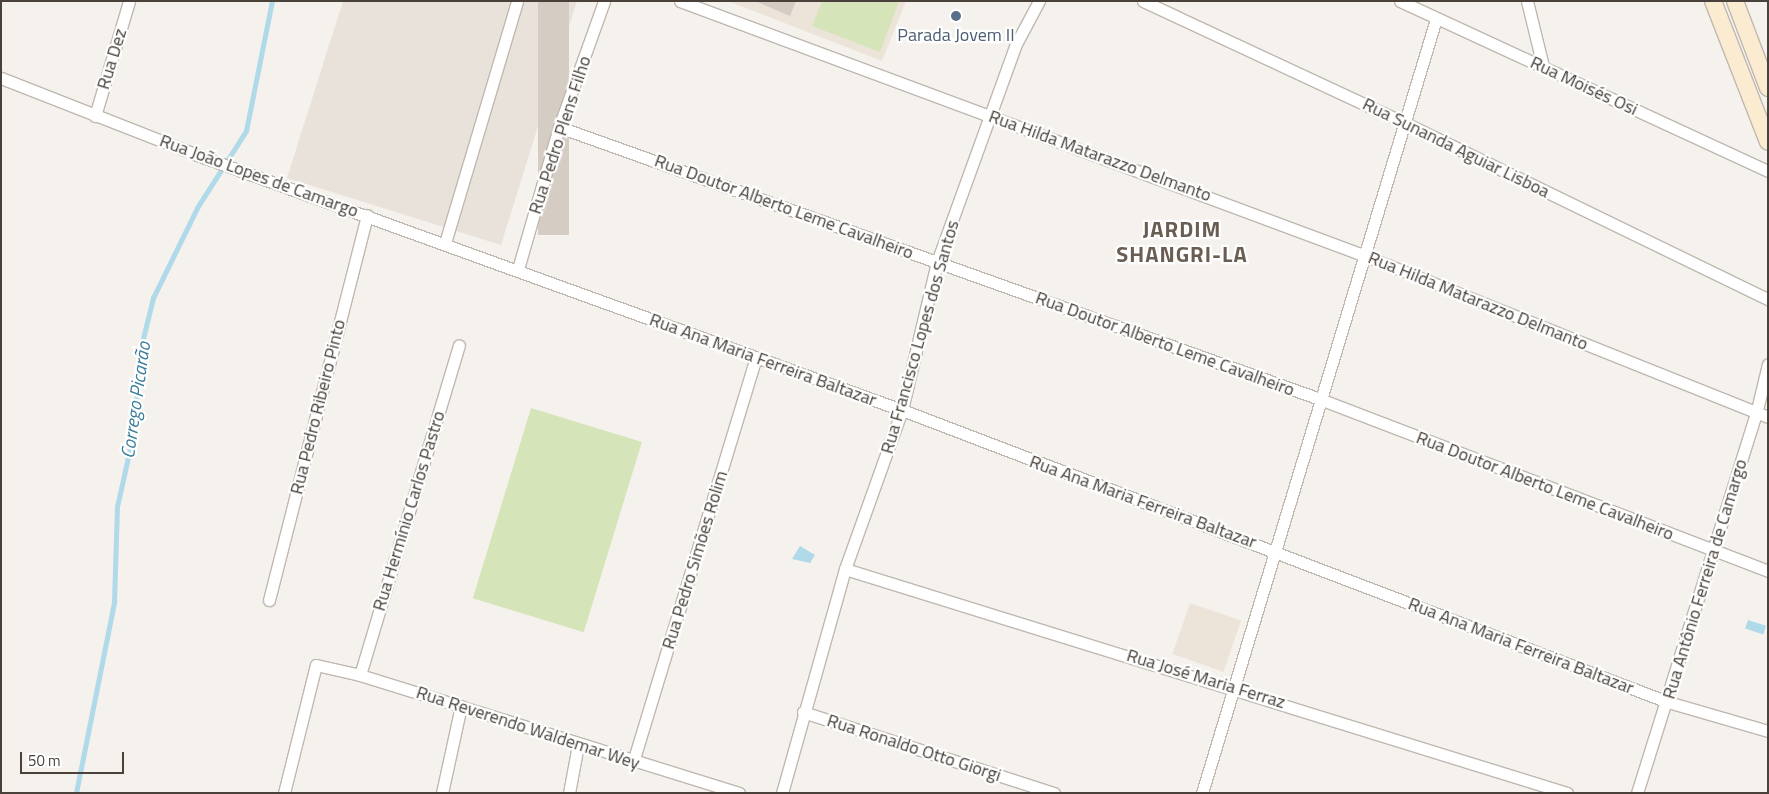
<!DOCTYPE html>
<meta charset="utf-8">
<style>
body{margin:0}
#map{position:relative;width:1769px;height:794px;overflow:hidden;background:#f5f1ec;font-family:"Titillium Web",sans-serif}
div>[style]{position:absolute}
.residential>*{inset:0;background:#e8e2db}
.education>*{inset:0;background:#ece4d8;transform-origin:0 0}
.green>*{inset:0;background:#d6e4ba;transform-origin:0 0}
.water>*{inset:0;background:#b0d9ea;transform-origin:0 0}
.stream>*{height:4.5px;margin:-2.25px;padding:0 2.25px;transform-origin:2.25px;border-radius:2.25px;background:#b0d9ea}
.building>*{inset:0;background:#d5ccc3;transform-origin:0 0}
.roads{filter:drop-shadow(1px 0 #bfb8b0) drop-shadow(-1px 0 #bfb8b0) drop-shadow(0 1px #bfb8b0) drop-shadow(0 -1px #bfb8b0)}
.minor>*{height:11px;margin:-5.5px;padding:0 5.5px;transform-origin:5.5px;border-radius:5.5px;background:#fff}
.secondary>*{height:16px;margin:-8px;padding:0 8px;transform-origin:8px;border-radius:8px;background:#faebd1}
.dots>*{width:14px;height:14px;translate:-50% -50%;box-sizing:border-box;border:2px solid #fff;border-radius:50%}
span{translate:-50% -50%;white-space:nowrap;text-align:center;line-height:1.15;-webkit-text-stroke:4.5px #fff;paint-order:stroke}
.service-label{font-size:18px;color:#4e5e75}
.street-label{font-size:18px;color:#49413a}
.water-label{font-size:19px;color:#397c9c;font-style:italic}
.district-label{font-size:22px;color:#6a5e53;font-weight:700;letter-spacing:1px}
.frame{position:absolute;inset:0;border:2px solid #49413a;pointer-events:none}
.scale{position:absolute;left:20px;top:752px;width:104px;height:22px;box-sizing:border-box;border:2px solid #49413a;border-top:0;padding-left:6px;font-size:15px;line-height:18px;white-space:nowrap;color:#49413a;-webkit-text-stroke:4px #fff;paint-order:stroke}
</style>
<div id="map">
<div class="residential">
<i style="clip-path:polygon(343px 1px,577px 1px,501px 245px,287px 178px)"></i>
</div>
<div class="education">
<i style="clip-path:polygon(728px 1px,906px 1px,882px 61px)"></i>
<i style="left:1190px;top:603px;width:54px;height:54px;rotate:19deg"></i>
</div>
<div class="green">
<i style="clip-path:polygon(822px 1px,899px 1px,880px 52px,812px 26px)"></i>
<i style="left:531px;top:408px;width:116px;height:199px;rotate:17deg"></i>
</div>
<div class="water">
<i style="clip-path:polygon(800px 546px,815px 555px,810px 563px,792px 559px)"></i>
<i style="left:1748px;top:620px;width:19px;height:9px;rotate:18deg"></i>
</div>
<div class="stream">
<i style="left:76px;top:793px;width:195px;rotate:-78.7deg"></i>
<i style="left:114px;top:602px;width:95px;rotate:-88.2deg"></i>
<i style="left:117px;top:507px;width:83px;rotate:-77.5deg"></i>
<i style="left:135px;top:426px;width:67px;rotate:-87.4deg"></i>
<i style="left:138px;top:359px;width:63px;rotate:-76.2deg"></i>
<i style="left:153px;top:298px;width:100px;rotate:-63.9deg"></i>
<i style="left:197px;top:208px;width:91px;rotate:-57.5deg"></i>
<i style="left:246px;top:131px;width:133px;rotate:-78.7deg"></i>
</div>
<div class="building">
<i style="left:538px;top:1px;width:31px;height:234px"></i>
<i style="clip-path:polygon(755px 1px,796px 1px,790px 16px)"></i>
</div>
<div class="roads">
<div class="minor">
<i style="left:680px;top:1px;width:729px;rotate:20.4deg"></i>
<i style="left:1363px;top:255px;width:436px;rotate:21.8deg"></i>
<i style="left:1143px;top:1px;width:287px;rotate:25deg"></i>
<i style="left:1403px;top:122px;width:406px;rotate:25.9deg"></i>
<i style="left:1400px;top:1px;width:405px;rotate:24.8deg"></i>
<i style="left:1527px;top:1px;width:67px;rotate:76.2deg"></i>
<i style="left:1px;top:78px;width:211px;rotate:21.4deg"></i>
<i style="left:197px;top:155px;width:750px;rotate:19.89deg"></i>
<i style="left:902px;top:410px;width:820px;rotate:20.87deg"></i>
<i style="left:1668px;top:702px;width:104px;rotate:16.2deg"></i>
<i style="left:95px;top:116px;width:120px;rotate:-73.5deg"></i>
<i style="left:559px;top:127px;width:808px;rotate:19.67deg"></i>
<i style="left:1320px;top:399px;width:480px;rotate:21deg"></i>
<i style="left:445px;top:243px;width:252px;rotate:-73.4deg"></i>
<i style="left:518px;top:269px;width:148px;rotate:-73.9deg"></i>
<i style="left:559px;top:127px;width:134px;rotate:-70.3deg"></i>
<i style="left:845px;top:569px;width:756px;rotate:17.24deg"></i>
<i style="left:269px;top:600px;width:397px;rotate:-75.7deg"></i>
<i style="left:360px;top:675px;width:344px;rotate:-73.3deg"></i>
<i style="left:803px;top:712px;width:264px;rotate:17.9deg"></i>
<i style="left:633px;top:762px;width:422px;rotate:-73.1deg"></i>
<i style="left:284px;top:793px;width:132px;rotate:-76deg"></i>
<i style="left:316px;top:665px;width:45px;rotate:12.8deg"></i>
<i style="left:360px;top:675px;width:397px;rotate:17.3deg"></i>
<i style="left:442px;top:793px;width:89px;rotate:-77.7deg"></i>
<i style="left:569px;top:793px;width:49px;rotate:-79.4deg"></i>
<i style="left:782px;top:793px;width:233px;rotate:-74.3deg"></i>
<i style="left:845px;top:569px;width:169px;rotate:-70.3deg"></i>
<i style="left:902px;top:410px;width:152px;rotate:-76.7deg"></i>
<i style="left:937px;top:262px;width:232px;rotate:-70.1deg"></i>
<i style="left:1016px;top:44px;width:49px;rotate:-61.9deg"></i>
<i style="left:1202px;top:793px;width:809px;rotate:-73.18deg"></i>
<i style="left:1637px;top:793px;width:397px;rotate:-72.6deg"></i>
<i style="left:1756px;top:414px;width:51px;rotate:-76.5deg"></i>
</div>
<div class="secondary">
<i style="left:1713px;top:1px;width:151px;rotate:68.7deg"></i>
<i style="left:1735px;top:1px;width:93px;rotate:69.2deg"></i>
</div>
</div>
<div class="dots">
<i style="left:956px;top:16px;background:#5c6f8a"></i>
</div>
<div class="service-label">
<span style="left:956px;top:35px">Parada Jovem II</span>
</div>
<div class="street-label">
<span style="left:112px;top:59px;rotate:-73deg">Rua Dez</span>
<span style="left:1584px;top:86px;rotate:25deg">Rua Moisés Osi</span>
<span style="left:560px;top:135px;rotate:-72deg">Rua Pedro Plens Filho</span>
<span style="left:1456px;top:148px;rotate:26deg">Rua Sunanda Aguiar Lisboa</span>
<span style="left:1100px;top:156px;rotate:20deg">Rua Hilda Matarazzo Delmanto</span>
<span style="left:259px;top:176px;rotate:20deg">Rua João Lopes de Camargo</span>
<span style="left:784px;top:207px;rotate:20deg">Rua Doutor Alberto Leme Cavalheiro</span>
<span style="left:1478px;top:301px;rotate:22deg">Rua Hilda Matarazzo Delmanto</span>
<span style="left:920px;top:337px;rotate:-74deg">Rua Francisco Lopes dos Santos</span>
<span style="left:1165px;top:344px;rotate:20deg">Rua Doutor Alberto Leme Cavalheiro</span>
<span style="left:763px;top:360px;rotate:20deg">Rua Ana Maria Ferreira Baltazar</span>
<span style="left:318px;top:407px;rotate:-76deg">Rua Pedro Ribeiro Pinto</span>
<span style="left:1545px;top:486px;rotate:21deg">Rua Doutor Alberto Leme Cavalheiro</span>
<span style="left:1143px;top:502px;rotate:20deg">Rua Ana Maria Ferreira Baltazar</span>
<span style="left:409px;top:511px;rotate:-73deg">Rua Hermínio Carlos Pastro</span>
<span style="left:695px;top:560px;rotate:-73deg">Rua Pedro Simões Rolim</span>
<span style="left:1705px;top:579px;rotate:-73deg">Rua Antônio Ferreira de Camargo</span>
<span style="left:1521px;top:646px;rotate:21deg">Rua Ana Maria Ferreira Baltazar</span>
<span style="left:1206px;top:679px;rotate:17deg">Rua José Maria Ferraz</span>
<span style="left:528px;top:728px;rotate:18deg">Rua Reverendo Waldemar Wey</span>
<span style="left:914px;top:748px;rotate:18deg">Rua Ronaldo Otto Giorgi</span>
</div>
<div class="water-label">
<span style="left:135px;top:400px;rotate:-82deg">Corrego Picarão</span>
</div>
<div class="district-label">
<span style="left:1182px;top:242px">JARDIM<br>SHANGRI-LA</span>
</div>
<div class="frame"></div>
<div class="scale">50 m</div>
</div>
